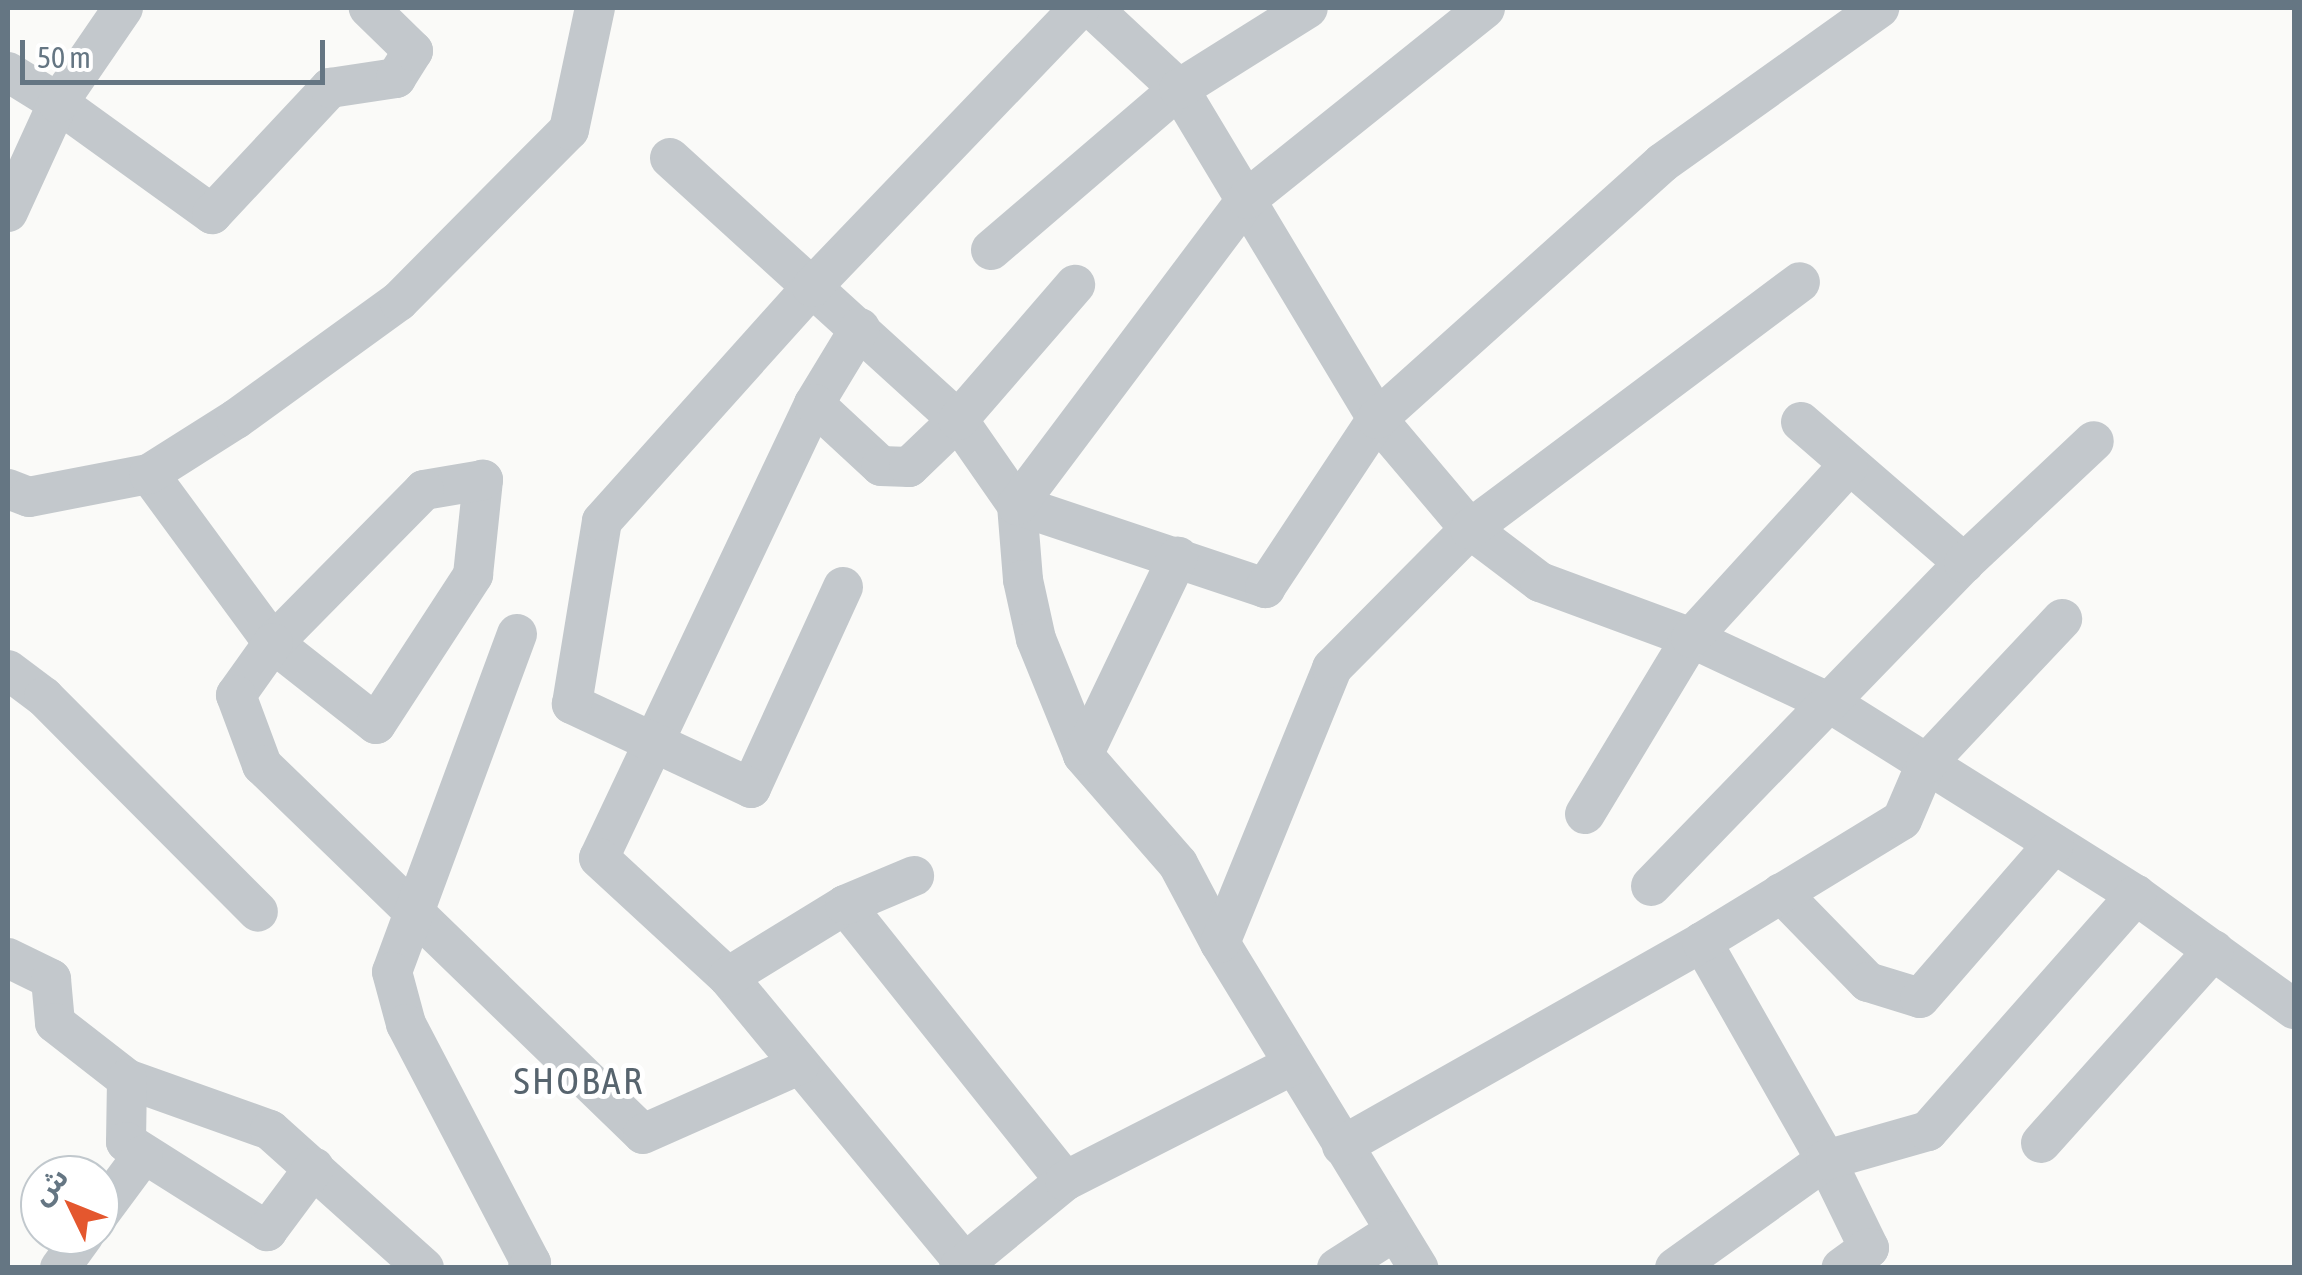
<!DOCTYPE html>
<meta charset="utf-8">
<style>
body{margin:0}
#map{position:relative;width:2302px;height:1275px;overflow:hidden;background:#fafaf8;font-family:"Asap Condensed","Noto Sans Arabic",sans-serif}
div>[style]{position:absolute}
.street>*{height:40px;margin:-20px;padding:0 20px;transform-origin:20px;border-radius:20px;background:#c3c8cc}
span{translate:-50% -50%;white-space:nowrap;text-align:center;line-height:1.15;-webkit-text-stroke:10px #fff;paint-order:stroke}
.neighbourhood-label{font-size:38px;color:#57646e;letter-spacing:2.5px}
.frame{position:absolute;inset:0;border:10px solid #657683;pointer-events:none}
.north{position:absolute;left:20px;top:1155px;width:100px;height:100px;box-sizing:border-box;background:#fff;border:2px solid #c1c8cd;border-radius:50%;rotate:313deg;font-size:28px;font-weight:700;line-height:40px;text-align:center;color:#657683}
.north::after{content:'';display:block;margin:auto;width:35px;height:45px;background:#e4572e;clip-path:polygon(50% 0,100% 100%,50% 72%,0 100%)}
.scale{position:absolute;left:20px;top:40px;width:305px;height:45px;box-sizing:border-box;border:5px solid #657683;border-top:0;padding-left:12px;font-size:30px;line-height:35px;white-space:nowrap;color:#657683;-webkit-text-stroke:8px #fff;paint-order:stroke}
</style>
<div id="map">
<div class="street">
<i style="left:1092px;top:8px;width:119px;rotate:43deg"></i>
<i style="left:1179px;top:89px;width:385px;rotate:59deg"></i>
<i style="left:1377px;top:419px;width:144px;rotate:49.8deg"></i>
<i style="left:1470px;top:529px;width:88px;rotate:37.1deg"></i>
<i style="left:1540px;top:582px;width:161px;rotate:20.3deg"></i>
<i style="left:1691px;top:638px;width:153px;rotate:25.1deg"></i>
<i style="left:1830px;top:703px;width:361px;rotate:32.1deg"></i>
<i style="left:2136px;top:895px;width:195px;rotate:35.8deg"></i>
<i style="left:8px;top:72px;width:59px;rotate:31.8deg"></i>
<i style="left:58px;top:103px;width:190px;rotate:35.8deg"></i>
<i style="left:212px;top:214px;width:173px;rotate:-46.9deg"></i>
<i style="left:330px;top:88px;width:67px;rotate:-8.6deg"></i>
<i style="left:396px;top:78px;width:32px;rotate:-58deg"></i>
<i style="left:413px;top:51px;width:62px;rotate:-135.7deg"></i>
<i style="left:670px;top:158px;width:389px;rotate:42.3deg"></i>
<i style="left:958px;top:420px;width:103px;rotate:55.2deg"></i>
<i style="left:1017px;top:505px;width:75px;rotate:85.4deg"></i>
<i style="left:1023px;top:580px;width:60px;rotate:77.6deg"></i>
<i style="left:1036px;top:639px;width:125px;rotate:67.9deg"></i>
<i style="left:1083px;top:755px;width:145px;rotate:48.9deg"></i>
<i style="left:1178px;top:864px;width:89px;rotate:62deg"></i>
<i style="left:1220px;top:943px;width:381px;rotate:58.6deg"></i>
<i style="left:8px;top:212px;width:120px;rotate:-65.4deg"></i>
<i style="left:58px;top:103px;width:115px;rotate:-55.6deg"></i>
<i style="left:991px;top:250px;width:248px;rotate:-40.6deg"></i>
<i style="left:1179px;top:89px;width:152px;rotate:-32.1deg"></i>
<i style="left:860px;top:328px;width:89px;rotate:121.2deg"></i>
<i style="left:814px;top:404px;width:502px;rotate:115.34deg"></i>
<i style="left:599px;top:858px;width:176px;rotate:42.7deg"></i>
<i style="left:728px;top:977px;width:370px;rotate:50.4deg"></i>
<i style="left:814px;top:404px;width:91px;rotate:42.8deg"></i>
<i style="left:881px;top:466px;width:28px;rotate:2deg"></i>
<i style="left:909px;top:467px;width:68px;rotate:-43.8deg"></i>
<i style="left:958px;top:420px;width:179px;rotate:-49.1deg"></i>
<i style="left:1801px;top:422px;width:216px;rotate:40.9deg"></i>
<i style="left:149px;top:474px;width:210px;rotate:53.7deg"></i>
<i style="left:273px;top:643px;width:131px;rotate:38.2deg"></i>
<i style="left:376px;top:724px;width:178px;rotate:-56.9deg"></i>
<i style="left:473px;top:575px;width:96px;rotate:-84deg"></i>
<i style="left:483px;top:480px;width:60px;rotate:170.4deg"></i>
<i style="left:424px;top:490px;width:215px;rotate:134.6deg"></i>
<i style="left:273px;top:643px;width:64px;rotate:125.4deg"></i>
<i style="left:236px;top:695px;width:75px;rotate:69.6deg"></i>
<i style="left:262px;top:765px;width:530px;rotate:44.08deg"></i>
<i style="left:643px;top:1134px;width:171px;rotate:-23.9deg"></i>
<i style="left:8px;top:489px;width:22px;rotate:21deg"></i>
<i style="left:29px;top:497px;width:122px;rotate:-10.9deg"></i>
<i style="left:149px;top:474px;width:103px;rotate:-32.3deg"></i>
<i style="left:236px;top:419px;width:201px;rotate:-35.9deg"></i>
<i style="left:399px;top:301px;width:241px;rotate:-45.2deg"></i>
<i style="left:569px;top:130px;width:125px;rotate:-78deg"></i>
<i style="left:1017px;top:505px;width:262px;rotate:18.5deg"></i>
<i style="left:1265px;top:588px;width:203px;rotate:-56.5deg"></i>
<i style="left:1377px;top:419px;width:383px;rotate:-41.9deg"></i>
<i style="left:1662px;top:163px;width:267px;rotate:-35.5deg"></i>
<i style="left:1017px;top:505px;width:383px;rotate:-53.1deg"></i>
<i style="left:1247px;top:199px;width:305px;rotate:-38.7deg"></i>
<i style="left:843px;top:587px;width:221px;rotate:114.6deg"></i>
<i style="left:751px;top:788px;width:198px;rotate:-154.9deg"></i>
<i style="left:572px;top:704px;width:185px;rotate:-80.7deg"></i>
<i style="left:602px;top:521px;width:314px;rotate:-48.1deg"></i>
<i style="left:812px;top:287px;width:387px;rotate:-46.2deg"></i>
<i style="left:517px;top:634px;width:360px;rotate:110.3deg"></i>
<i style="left:392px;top:972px;width:54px;rotate:74.9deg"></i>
<i style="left:406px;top:1024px;width:270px;rotate:62.4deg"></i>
<i style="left:531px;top:1263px;width:6px;rotate:121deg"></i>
<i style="left:8px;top:670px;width:45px;rotate:36.9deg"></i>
<i style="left:44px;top:697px;width:303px;rotate:45.1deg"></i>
<i style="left:1083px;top:755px;width:220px;rotate:-64.4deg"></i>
<i style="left:1585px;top:814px;width:205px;rotate:-58.9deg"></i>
<i style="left:1691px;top:638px;width:233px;rotate:-47.6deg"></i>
<i style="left:1651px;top:886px;width:450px;rotate:-45.9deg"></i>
<i style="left:1964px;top:563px;width:178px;rotate:-43.2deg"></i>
<i style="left:1781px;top:893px;width:124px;rotate:45.7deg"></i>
<i style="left:1868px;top:982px;width:54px;rotate:17.1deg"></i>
<i style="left:1920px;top:998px;width:204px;rotate:-49deg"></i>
<i style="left:845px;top:905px;width:353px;rotate:51.4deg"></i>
<i style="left:1702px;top:942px;width:251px;rotate:60.4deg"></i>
<i style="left:1826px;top:1160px;width:98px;rotate:64deg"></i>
<i style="left:1869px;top:1248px;width:34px;rotate:144deg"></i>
<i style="left:1220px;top:943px;width:297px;rotate:-67.8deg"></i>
<i style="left:1332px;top:668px;width:196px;rotate:-45.2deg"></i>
<i style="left:1470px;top:529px;width:412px;rotate:-36.8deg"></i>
<i style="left:8px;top:958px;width:48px;rotate:26deg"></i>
<i style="left:51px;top:979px;width:44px;rotate:84.8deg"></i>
<i style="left:55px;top:1023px;width:91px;rotate:37.9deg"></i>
<i style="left:127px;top:1079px;width:152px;rotate:19.6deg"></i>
<i style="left:270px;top:1130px;width:207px;rotate:41.9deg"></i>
<i style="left:728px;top:977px;width:137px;rotate:-31.6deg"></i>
<i style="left:845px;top:905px;width:75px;rotate:-22.8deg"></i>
<i style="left:127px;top:1079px;width:63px;rotate:90.9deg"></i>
<i style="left:126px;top:1142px;width:167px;rotate:32.3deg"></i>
<i style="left:267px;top:1231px;width:79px;rotate:-53.3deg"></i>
<i style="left:2041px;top:1143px;width:259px;rotate:-48.1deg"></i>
<i style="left:1342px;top:1146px;width:414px;rotate:-29.5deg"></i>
<i style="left:1702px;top:942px;width:234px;rotate:-31.4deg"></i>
<i style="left:1902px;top:820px;width:61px;rotate:-66.8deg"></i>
<i style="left:1926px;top:764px;width:199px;rotate:-46.8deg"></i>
<i style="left:100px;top:1213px;width:72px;rotate:-53.4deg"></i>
<i style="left:60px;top:1268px;width:41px;rotate:-54deg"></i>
<i style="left:959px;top:1268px;width:137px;rotate:-39.4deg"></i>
<i style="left:1065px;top:1181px;width:256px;rotate:-27deg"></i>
<i style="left:1337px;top:1268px;width:69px;rotate:-32.5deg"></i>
<i style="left:1675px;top:1268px;width:186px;rotate:-35.6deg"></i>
<i style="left:1826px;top:1160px;width:106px;rotate:-15.9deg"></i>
<i style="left:1928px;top:1131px;width:315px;rotate:-48.6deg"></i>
</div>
<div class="neighbourhood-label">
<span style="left:579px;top:1081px">SHOBAR</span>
</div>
<div class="frame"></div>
<div class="north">ش</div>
<div class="scale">50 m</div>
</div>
